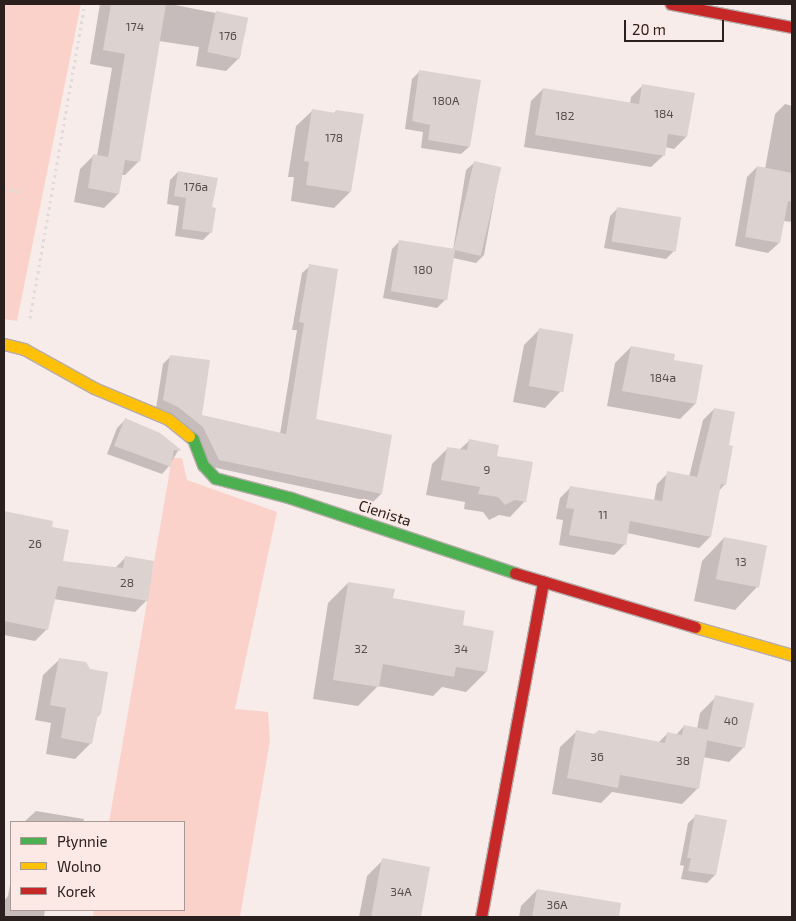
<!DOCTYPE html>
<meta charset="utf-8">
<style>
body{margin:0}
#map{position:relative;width:796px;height:921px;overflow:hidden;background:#f7ecea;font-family:"Exo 2",sans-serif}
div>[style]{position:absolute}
.green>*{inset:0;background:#fad2ca}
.shadow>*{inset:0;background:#0003}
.building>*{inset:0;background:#dcd2d0;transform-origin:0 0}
.path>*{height:3px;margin-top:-1.5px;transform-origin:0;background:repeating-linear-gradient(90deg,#dedbda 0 2.5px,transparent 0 6.5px)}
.roads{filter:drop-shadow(1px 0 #b7adab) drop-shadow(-1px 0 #b7adab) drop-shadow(0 1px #b7adab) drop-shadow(0 -1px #b7adab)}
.fast>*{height:11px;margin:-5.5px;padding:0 5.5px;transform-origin:5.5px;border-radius:5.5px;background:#4caf50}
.slow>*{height:11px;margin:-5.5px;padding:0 5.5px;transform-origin:5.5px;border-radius:5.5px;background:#ffc107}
.jam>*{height:11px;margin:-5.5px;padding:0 5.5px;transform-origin:5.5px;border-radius:5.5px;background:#c62828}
span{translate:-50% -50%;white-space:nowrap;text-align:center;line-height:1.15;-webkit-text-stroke:4.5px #fce9e5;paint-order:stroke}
.number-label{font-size:12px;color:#574c4a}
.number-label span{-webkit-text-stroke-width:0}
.street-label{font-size:15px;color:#2b201e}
.frame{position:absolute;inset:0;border:5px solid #2b201e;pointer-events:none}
.legend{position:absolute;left:10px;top:821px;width:175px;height:90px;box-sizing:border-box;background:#fce9e5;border:1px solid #a89995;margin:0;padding:6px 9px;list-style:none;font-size:15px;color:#2b201e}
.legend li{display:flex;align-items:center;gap:10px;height:25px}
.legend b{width:25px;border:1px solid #a89995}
.scale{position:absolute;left:624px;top:20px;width:100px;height:22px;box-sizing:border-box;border:2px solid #2b201e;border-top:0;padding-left:6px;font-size:15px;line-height:18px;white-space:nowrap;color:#2b201e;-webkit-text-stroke:4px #fce9e5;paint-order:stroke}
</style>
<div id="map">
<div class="green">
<i style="clip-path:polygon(4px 4px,81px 4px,17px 321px,4px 319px)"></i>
<i style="clip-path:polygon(172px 458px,182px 458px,187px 480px,277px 512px,235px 709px,268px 712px,270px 740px,240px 917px,93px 917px,94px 910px,184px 910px,184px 822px,109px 822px)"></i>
</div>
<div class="shadow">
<i style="clip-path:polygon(100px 4px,170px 4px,246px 19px,240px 57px,226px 71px,196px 66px,199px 47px,159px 41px,139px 161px,125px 175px,122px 175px,118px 194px,104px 208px,74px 202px,80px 169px,94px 155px,97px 156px,112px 68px,90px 64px)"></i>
<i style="clip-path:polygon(420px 71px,469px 147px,461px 154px,421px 148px,423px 132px,405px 129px,412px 79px)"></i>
<i style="clip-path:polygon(643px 85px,686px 137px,674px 149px,665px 147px,664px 155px,651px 167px,524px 147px,531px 101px,543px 89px,630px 104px,631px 97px)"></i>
<i style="clip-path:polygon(785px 104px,792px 106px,792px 222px,783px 221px,779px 243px,768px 253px,735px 246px,747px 177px,757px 167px,765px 169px,775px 114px)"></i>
<i style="clip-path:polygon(312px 111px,333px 114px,336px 111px,362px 115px,350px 192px,334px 208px,291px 201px,294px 177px,288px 177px,296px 126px)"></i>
<i style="clip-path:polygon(474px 163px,500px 168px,484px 255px,476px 263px,453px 258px,445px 300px,437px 308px,383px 298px,392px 249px,400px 241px,453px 250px,466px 170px)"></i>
<i style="clip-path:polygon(178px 172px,211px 208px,211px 232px,203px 240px,175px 236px,179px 206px,167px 204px,170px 180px)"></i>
<i style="clip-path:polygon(618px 208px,674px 251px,666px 259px,604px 248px,610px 216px)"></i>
<i style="clip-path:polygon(310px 266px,314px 420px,391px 436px,381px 494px,373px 502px,212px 467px,156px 408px,163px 364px,171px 356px,200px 416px,280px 434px,297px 330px,292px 330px,302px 273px)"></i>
<i style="clip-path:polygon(540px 329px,560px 392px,545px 408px,513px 402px,524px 345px)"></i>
<i style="clip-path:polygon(631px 347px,673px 361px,695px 404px,680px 419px,607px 406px,615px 363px)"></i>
<i style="clip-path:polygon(714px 409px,727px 446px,725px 484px,719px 491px,710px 537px,699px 548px,627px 533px,625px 544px,614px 555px,559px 545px,563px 520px,556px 519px,560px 498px,571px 487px,654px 501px,657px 484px,668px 473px,689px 477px,703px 420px)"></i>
<i style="clip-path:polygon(125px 420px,179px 449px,169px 466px,162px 474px,107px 454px,117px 428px)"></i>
<i style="clip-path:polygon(469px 441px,495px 457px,525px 501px,510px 517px,499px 515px,489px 520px,483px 512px,464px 509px,465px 502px,426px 495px,432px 464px,448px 448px,459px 450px)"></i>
<i style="clip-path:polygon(4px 512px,51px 522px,50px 528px,62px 562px,115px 568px,126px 557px,147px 600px,135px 612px,54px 599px,46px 630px,35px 641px,4px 635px)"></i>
<i style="clip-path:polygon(724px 538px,757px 587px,735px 610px,694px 601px,702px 561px)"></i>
<i style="clip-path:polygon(348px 583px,462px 626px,493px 632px,486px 672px,466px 692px,442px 687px,433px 696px,378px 686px,358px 706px,313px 699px,328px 603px)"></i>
<i style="clip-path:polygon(59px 660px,100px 714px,96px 718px,91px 743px,75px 759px,46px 754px,51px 723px,35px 720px,43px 675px)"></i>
<i style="clip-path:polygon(716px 697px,745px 746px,729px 762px,703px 757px,698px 788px,682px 804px,612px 792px,601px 803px,552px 794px,560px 747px,576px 732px,658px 743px,667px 734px,676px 735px,684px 726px,697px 729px,700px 713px)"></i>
<i style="clip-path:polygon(36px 811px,84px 819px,83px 822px,24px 822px)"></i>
<i style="clip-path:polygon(696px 816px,715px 875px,707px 883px,681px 879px,684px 866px,680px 865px,688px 823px)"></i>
<i style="clip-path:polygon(383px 860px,429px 868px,420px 917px,359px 917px,367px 876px)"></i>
<i style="clip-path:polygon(11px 879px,11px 910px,45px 910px,44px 917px,4px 917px,4px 901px,8px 896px)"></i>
<i style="clip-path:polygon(537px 890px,582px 898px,579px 917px,519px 917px,521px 906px)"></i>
</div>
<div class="building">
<i style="clip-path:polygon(111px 4px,166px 4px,140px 162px,125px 160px,119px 194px,88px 188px,93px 154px,108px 157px,125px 54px,103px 50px)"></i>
<i style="left:216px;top:11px;width:33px;height:42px;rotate:12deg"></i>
<i style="clip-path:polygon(419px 70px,481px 80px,470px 147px,428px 140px,430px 125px,412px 121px)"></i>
<i style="clip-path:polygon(642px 84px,695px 93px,687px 137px,668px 134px,665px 156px,535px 135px,543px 88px,639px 104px)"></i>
<i style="clip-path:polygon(312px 109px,335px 113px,336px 110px,364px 114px,351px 192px,306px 185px,309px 162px,304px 161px)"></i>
<i style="left:474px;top:161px;width:28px;height:91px;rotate:13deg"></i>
<i style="clip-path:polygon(757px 166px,792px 173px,792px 202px,788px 201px,780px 243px,745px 237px)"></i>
<i style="clip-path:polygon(178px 171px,218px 178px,212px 207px,216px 208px,212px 233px,182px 229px,186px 198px,174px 196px)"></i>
<i style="left:617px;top:207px;width:65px;height:35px;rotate:9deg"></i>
<i style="left:399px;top:240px;width:57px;height:52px;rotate:9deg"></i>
<i style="clip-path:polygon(309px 264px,338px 269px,316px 419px,392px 435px,382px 494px,219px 460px,203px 427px,178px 407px,163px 400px,170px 355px,210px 360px,202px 415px,286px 434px,304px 323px,299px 322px)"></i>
<i style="left:539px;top:328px;width:35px;height:59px;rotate:10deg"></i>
<i style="clip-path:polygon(631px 346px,675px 354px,674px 360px,703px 365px,696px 404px,622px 391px)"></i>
<i style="clip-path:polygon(714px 408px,735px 412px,729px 445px,733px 446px,726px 485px,721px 484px,711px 537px,630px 521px,626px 545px,569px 535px,574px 509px,566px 508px,570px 486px,662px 501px,667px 471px,697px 477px)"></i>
<i style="clip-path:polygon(125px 418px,160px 433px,180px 449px,181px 451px,174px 450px,171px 467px,114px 446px)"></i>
<i style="clip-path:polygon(469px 439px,499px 445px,497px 456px,533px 462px,526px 502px,515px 500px,505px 505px,498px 497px,478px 494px,480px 487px,441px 480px,447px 447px,467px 450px)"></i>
<i style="clip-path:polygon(4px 511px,53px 521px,52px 527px,69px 530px,63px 561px,123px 568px,125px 556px,154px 561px,148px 601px,58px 586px,48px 630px,4px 621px)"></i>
<i style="left:724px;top:537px;width:44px;height:43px;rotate:11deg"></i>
<i style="clip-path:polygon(348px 582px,395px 589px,393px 598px,465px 611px,463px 625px,494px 631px,487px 672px,456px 667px,454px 677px,383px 664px,379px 687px,333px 680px)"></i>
<i style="clip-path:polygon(59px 658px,86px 662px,90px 669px,108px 672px,101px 714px,98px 714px,92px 744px,61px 738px,66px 708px,50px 705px)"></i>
<i style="left:715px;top:695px;width:40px;height:46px;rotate:12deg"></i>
<i style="clip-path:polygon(684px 725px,709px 730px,699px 789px,620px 775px,618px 788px,567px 778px,576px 730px,594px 734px,599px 730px,665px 743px,667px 732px,682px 735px)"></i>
<i style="clip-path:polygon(695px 814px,727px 820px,716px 875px,688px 871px,691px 858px,687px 858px)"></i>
<i style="clip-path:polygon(382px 858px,430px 867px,421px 917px,371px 917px)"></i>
<i style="clip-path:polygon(537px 889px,621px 903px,619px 917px,532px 917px)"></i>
</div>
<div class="path">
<i style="left:4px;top:188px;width:17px;rotate:13deg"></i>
<i style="left:30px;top:318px;width:319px;rotate:-80.1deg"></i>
</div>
<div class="roads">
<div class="fast">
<i style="left:189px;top:436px;width:5px;rotate:37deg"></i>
<i style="left:193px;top:439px;width:28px;rotate:69deg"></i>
<i style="left:203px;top:465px;width:18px;rotate:47deg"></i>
<i style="left:215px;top:478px;width:79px;rotate:14.7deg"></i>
<i style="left:291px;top:498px;width:236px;rotate:18.5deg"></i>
</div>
<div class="slow">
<i style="left:4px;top:344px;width:21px;rotate:14deg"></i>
<i style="left:24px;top:349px;width:80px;rotate:29.1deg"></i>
<i style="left:94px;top:388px;width:80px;rotate:22.7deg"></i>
<i style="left:168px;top:419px;width:27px;rotate:39deg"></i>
<i style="left:695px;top:627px;width:101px;rotate:16.1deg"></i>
</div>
<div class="jam">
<i style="left:671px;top:4px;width:123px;rotate:10.8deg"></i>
<i style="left:515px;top:573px;width:188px;rotate:16.7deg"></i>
<i style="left:481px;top:917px;width:341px;rotate:-79.5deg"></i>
</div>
</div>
<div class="number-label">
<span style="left:135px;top:27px">174</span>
<span style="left:228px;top:36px">176</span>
<span style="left:446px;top:101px">180A</span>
<span style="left:664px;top:114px">184</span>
<span style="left:565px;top:116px">182</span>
<span style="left:334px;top:138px">178</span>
<span style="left:196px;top:187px">176a</span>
<span style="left:423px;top:270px">180</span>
<span style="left:663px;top:378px">184a</span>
<span style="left:487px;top:470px">9</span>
<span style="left:603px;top:515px">11</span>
<span style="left:35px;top:544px">26</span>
<span style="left:741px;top:562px">13</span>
<span style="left:127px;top:583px">28</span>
<span style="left:361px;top:649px">32</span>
<span style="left:461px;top:649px">34</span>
<span style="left:731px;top:721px">40</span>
<span style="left:597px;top:757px">36</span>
<span style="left:683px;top:761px">38</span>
<span style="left:401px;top:892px">34A</span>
<span style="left:557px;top:905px">36A</span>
</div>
<div class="street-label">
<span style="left:385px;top:513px;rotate:18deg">Cienista</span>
</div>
<div class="frame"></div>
<ul class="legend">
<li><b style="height:6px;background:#4caf50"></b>Płynnie</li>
<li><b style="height:6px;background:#ffc107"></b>Wolno</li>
<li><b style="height:6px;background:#c62828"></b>Korek</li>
</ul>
<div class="scale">20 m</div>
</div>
